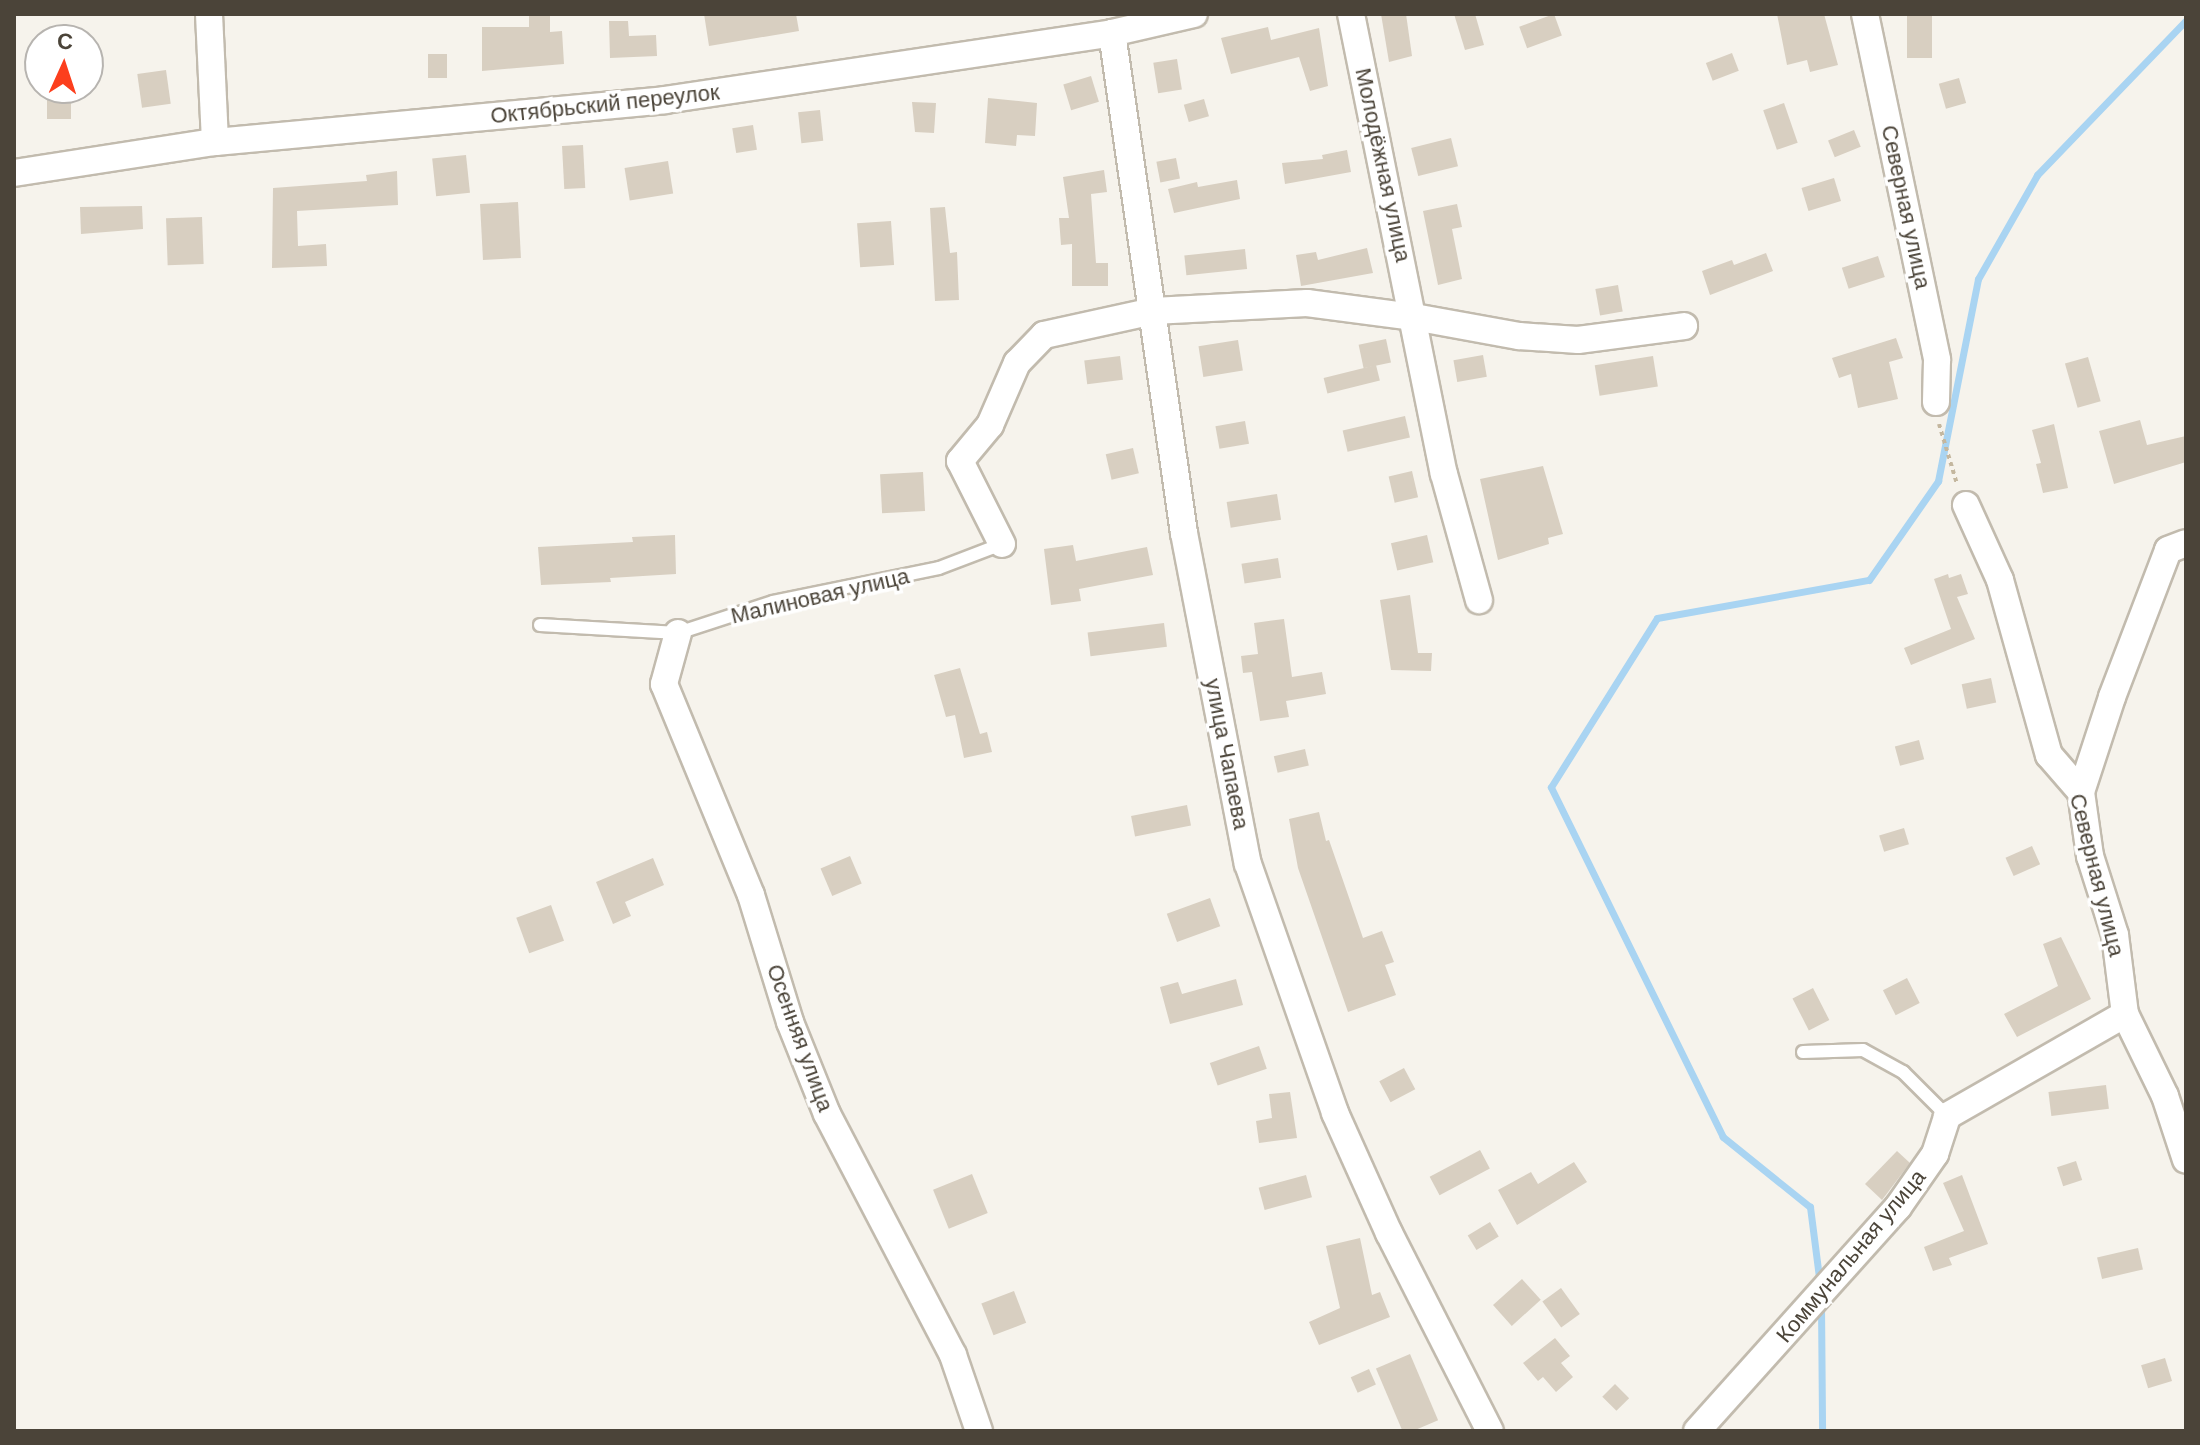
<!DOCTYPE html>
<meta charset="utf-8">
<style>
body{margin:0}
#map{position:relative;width:2200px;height:1445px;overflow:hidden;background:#f6f3ec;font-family:"DM Sans",sans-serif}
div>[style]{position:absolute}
.stream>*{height:7px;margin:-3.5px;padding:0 3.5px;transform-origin:3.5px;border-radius:3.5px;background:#a9d4f2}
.building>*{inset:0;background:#d8cfc1;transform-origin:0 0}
.path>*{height:4px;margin-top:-2px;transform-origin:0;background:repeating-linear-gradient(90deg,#c4b79f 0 4px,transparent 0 8px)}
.roads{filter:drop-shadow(2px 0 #c2bbae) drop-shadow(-2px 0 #c2bbae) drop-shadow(0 2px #c2bbae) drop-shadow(0 -2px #c2bbae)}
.lane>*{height:12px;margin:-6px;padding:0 6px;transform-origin:6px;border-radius:6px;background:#fff}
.street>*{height:26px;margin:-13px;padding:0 13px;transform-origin:13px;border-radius:13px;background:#fff}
span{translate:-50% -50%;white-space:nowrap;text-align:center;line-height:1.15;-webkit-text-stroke:7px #fff;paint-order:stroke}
.street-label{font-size:22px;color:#4b4439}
.frame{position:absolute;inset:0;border:16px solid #4b4439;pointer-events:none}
.north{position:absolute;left:24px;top:24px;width:80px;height:80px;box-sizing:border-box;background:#fff;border:2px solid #b7b4b0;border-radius:50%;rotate:3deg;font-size:22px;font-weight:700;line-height:32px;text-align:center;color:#4b4439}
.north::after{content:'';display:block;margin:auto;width:28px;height:36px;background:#fc3f1d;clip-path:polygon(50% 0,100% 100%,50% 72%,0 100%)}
</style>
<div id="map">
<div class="stream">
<i style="left:1820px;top:1285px;width:79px;rotate:-97.3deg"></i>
<i style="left:1810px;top:1207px;width:112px;rotate:-141.2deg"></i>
<i style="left:1723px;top:1137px;width:390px;rotate:-116.2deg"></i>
<i style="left:1551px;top:787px;width:199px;rotate:-57.9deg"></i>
<i style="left:1657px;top:618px;width:215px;rotate:-10.2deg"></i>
<i style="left:1869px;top:580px;width:121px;rotate:-55.1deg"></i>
<i style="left:1938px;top:481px;width:206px;rotate:-78.8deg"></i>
<i style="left:1978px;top:279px;width:120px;rotate:-60.4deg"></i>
<i style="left:2037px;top:175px;width:215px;rotate:-46.1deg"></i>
<i style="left:1821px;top:1305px;width:126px;rotate:89.5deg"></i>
</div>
<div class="building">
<i style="clip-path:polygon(529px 14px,550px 14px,550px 32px,562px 31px,564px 64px,482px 71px,482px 27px,529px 27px)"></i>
<i style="clip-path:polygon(704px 14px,796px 14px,799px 31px,709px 46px)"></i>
<i style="clip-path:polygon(1381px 14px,1406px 14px,1412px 56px,1389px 62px)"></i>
<i style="clip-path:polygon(1454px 14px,1475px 14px,1484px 45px,1465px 50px)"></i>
<i style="left:1554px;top:14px;width:23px;height:37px;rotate:70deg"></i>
<i style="clip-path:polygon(1777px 14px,1824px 14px,1838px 65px,1810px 72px,1807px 60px,1787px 65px)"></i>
<i style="left:1907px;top:14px;width:25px;height:44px"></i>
<i style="clip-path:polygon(609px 21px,628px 21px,629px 36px,656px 35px,657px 56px,610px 58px)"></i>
<i style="clip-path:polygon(1268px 27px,1271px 40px,1319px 28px,1328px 86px,1310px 91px,1299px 57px,1231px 74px,1221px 38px)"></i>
<i style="left:1732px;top:53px;width:19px;height:28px;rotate:69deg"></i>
<i style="left:428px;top:54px;width:19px;height:24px"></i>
<i style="left:1177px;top:59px;width:31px;height:24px;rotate:81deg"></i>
<i style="left:166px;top:70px;width:34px;height:29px;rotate:82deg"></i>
<i style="left:1091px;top:76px;width:27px;height:29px;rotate:73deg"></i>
<i style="left:1959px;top:78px;width:26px;height:21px;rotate:74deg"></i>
<i style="left:47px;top:88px;width:24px;height:31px"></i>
<i style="clip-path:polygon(988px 98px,1037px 103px,1035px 136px,1017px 135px,1016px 146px,985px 143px)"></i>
<i style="left:1204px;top:99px;width:18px;height:21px;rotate:74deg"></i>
<i style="clip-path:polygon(912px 102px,936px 103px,934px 133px,915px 132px)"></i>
<i style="left:1784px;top:103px;width:42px;height:22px;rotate:71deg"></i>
<i style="left:820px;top:110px;width:31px;height:22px;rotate:84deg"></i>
<i style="left:753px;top:125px;width:25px;height:21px;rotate:81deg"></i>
<i style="left:1854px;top:130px;width:18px;height:28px;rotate:68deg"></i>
<i style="left:1451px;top:138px;width:29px;height:41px;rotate:76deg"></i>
<i style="left:583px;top:145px;width:43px;height:21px;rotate:87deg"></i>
<i style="clip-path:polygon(1347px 150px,1351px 172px,1285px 184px,1282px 163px,1323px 159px,1322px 155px)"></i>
<i style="left:466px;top:155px;width:38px;height:34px;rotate:84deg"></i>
<i style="left:1176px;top:158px;width:21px;height:20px;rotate:79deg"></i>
<i style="left:668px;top:161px;width:33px;height:44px;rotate:81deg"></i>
<i style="clip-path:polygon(1104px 170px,1107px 192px,1091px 194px,1096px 263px,1108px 263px,1108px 286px,1072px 286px,1072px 244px,1061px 245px,1059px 218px,1069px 218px,1063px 177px)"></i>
<i style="clip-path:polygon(397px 171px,398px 205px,297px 211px,298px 246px,326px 244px,327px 266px,272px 268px,273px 188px,367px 181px,366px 175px)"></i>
<i style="left:1834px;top:178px;width:24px;height:34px;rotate:73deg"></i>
<i style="clip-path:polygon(1237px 180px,1240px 199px,1174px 213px,1168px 189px,1197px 182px,1198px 187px)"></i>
<i style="left:518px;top:202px;width:56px;height:38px;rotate:87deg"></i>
<i style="clip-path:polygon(1457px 204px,1462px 227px,1452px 229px,1462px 279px,1438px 285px,1423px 211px)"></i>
<i style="clip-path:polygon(142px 206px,143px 229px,81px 234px,80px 207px)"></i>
<i style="clip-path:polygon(945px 207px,950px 253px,957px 252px,959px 300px,935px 301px,930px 208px)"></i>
<i style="left:202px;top:217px;width:47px;height:36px;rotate:88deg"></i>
<i style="left:891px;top:221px;width:44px;height:34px;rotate:86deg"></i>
<i style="clip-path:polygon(1367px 248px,1373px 273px,1301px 286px,1296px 255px,1316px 252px,1318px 260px)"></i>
<i style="left:1245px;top:249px;width:20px;height:61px;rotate:84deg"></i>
<i style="clip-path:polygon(1766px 253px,1773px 271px,1710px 295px,1702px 271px,1732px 260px,1734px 265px)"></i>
<i style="left:1878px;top:256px;width:22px;height:38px;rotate:72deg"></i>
<i style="left:1618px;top:285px;width:27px;height:23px;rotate:80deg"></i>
<i style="clip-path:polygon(1896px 338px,1903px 358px,1889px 362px,1898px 399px,1858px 408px,1851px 374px,1839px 378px,1832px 358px)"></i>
<i style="left:1386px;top:339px;width:24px;height:28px;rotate:78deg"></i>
<i style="left:1238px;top:340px;width:31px;height:40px;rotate:81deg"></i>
<i style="left:1483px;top:355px;width:22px;height:30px;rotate:80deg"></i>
<i style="left:1120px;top:356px;width:24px;height:36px;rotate:83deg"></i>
<i style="left:1653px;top:356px;width:31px;height:59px;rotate:81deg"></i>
<i style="left:2088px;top:357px;width:46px;height:24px;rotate:74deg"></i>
<i style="left:1376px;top:365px;width:16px;height:54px;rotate:76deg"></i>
<i style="left:1405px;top:416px;width:22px;height:64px;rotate:77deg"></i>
<i style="clip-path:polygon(2140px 420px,2147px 445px,2186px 436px,2186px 462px,2114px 484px,2099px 431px)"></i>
<i style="left:1245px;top:421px;width:23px;height:30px;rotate:80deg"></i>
<i style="clip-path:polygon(2054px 424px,2068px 488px,2043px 493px,2036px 464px,2041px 463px,2032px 430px)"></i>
<i style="left:1133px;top:448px;width:26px;height:28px;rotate:77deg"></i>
<i style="clip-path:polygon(1543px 466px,1563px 534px,1548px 538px,1549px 544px,1498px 560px,1480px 479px)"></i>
<i style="left:1412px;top:471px;width:27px;height:24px;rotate:77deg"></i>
<i style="left:923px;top:472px;width:39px;height:43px;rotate:87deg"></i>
<i style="left:1277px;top:494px;width:26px;height:51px;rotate:81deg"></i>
<i style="clip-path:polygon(675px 535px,676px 574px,610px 578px,611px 582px,541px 585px,538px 547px,633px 542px,632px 537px)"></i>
<i style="left:1427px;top:535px;width:28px;height:37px;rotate:77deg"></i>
<i style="clip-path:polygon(1073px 545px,1076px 561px,1147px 547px,1153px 575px,1079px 589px,1081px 601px,1051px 605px,1044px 549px)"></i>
<i style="left:1278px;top:558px;width:20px;height:37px;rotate:81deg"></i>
<i style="clip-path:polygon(1948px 574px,1949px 578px,1961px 574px,1968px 594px,1957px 597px,1975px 639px,1911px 665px,1904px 648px,1951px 629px,1934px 579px)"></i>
<i style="clip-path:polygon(1410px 595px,1418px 653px,1432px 653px,1431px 671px,1391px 670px,1380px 600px)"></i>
<i style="clip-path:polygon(1284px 619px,1292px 677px,1322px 672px,1326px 694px,1286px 701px,1289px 717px,1260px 721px,1252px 672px,1243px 673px,1241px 656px,1258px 654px,1254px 623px)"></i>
<i style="left:1164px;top:623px;width:24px;height:77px;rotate:83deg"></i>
<i style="clip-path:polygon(960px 668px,980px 734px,987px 732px,992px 752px,964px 758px,955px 715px,946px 717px,934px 675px)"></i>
<i style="left:1991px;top:678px;width:25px;height:30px;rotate:78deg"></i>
<i style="left:1919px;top:740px;width:20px;height:25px;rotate:75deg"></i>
<i style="left:1305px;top:749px;width:17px;height:32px;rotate:77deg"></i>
<i style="left:1187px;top:805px;width:21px;height:57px;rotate:79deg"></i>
<i style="clip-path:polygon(1319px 812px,1326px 841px,1329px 840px,1363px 938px,1382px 931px,1394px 962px,1385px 965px,1396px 995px,1348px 1012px,1298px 868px,1289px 819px)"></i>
<i style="left:1904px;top:828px;width:17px;height:26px;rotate:73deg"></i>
<i style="left:2032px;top:846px;width:20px;height:29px;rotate:66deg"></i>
<i style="left:850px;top:856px;width:30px;height:32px;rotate:67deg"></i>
<i style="clip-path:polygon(653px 858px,664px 885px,625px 902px,631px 916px,613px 924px,596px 882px)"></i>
<i style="left:1210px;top:898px;width:30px;height:46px;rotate:70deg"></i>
<i style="left:551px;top:905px;width:38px;height:37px;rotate:70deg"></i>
<i style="clip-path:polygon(2061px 937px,2091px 999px,2017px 1037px,2004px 1014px,2058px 986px,2043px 944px)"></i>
<i style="left:1907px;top:978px;width:28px;height:27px;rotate:63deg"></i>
<i style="clip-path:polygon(1236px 979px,1243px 1005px,1170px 1024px,1160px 987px,1178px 982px,1182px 994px)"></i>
<i style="left:1813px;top:988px;width:36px;height:23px;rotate:63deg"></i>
<i style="left:1259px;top:1046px;width:24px;height:52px;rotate:71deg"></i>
<i style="left:1404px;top:1068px;width:24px;height:28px;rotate:62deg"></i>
<i style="left:2106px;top:1085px;width:24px;height:58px;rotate:83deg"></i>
<i style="clip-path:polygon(1290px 1092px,1297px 1138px,1259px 1143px,1256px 1121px,1272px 1118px,1269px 1094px)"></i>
<i style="left:1480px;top:1150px;width:21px;height:57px;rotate:62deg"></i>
<i style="clip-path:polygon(1897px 1151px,1910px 1163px,1882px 1200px,1865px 1184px)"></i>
<i style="left:2076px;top:1161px;width:20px;height:20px;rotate:72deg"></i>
<i style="clip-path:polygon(1574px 1162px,1587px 1182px,1517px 1225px,1498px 1190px,1531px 1172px,1538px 1184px)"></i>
<i style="left:972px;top:1174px;width:42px;height:42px;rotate:68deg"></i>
<i style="left:1306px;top:1175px;width:23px;height:49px;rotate:75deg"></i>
<i style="clip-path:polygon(1962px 1175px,1988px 1244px,1949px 1258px,1952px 1265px,1933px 1271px,1924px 1247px,1964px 1231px,1943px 1183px)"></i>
<i style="left:1490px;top:1222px;width:17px;height:26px;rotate:59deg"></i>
<i style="clip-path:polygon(1360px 1238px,1372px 1295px,1380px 1292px,1390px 1317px,1319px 1345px,1309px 1322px,1340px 1308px,1326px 1246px)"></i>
<i style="left:2138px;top:1248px;width:22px;height:42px;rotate:77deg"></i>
<i style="left:1522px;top:1279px;width:28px;height:39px;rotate:48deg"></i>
<i style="left:1561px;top:1288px;width:32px;height:23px;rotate:54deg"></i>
<i style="left:1014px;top:1291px;width:34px;height:35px;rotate:69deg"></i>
<i style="clip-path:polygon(1555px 1338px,1570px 1356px,1561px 1363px,1573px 1377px,1556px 1392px,1543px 1377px,1538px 1381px,1523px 1363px)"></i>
<i style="left:1410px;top:1354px;width:72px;height:37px;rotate:67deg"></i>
<i style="left:2165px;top:1358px;width:24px;height:25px;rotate:73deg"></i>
<i style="left:1369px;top:1369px;width:17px;height:20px;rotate:66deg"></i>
<i style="left:1615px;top:1384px;width:20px;height:18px;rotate:45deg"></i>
</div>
<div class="path">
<i style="left:1939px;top:424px;width:63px;rotate:73.3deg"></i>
</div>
<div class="roads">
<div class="lane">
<i style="left:540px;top:625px;width:138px;rotate:3.3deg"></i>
<i style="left:678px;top:633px;width:100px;rotate:-18.1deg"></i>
<i style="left:773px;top:602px;width:169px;rotate:-11.6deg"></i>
<i style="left:939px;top:568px;width:67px;rotate:-20.9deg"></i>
<i style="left:1803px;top:1052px;width:60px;rotate:-1.9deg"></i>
<i style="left:1863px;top:1050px;width:46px;rotate:28.8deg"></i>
<i style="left:1903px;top:1072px;width:62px;rotate:45deg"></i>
</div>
<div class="street">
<i style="left:209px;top:14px;width:128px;rotate:87.3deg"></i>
<i style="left:1351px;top:14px;width:469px;rotate:78.6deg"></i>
<i style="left:1444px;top:474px;width:131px;rotate:74.5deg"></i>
<i style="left:1865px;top:14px;width:353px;rotate:78.2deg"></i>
<i style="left:1937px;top:360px;width:42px;rotate:91.4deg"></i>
<i style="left:1112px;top:33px;width:505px;rotate:81.81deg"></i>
<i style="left:1184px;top:533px;width:337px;rotate:79.1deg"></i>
<i style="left:1248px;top:864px;width:264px;rotate:70.7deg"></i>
<i style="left:1335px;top:1113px;width:132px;rotate:65.8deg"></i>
<i style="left:1389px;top:1233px;width:222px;rotate:63deg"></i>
<i style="left:14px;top:173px;width:203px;rotate:-8.8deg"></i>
<i style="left:215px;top:142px;width:452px;rotate:-5.3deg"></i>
<i style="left:665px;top:100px;width:452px;rotate:-8.5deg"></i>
<i style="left:1112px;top:33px;width:84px;rotate:-13deg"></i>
<i style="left:1966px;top:505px;width:82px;rotate:65.6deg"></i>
<i style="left:2000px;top:580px;width:182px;rotate:74.4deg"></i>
<i style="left:2049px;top:755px;width:49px;rotate:49.1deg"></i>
<i style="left:2081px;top:792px;width:65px;rotate:82deg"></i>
<i style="left:2090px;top:856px;width:83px;rotate:72.4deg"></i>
<i style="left:2115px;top:935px;width:80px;rotate:82.8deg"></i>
<i style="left:2125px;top:1014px;width:91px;rotate:64deg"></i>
<i style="left:2165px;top:1096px;width:67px;rotate:71.8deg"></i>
<i style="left:1002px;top:544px;width:93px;rotate:-116.8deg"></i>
<i style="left:960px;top:461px;width:47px;rotate:-50.2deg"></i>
<i style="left:990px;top:425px;width:68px;rotate:-66.5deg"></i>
<i style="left:1017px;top:363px;width:39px;rotate:-46deg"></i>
<i style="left:1044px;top:335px;width:112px;rotate:-12.4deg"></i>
<i style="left:1153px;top:311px;width:154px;rotate:-3deg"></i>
<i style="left:1307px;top:303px;width:108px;rotate:7.5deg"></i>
<i style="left:1414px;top:317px;width:107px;rotate:10.3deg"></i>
<i style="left:1519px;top:336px;width:59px;rotate:3.9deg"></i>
<i style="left:1578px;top:340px;width:107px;rotate:-7.5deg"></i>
<i style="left:678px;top:633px;width:53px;rotate:105.4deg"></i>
<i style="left:664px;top:684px;width:228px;rotate:67.6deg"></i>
<i style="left:751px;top:895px;width:133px;rotate:72.9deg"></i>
<i style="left:790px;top:1022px;width:99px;rotate:68.1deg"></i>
<i style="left:827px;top:1114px;width:272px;rotate:62.4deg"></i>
<i style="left:953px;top:1355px;width:80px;rotate:71.1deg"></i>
<i style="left:2081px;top:792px;width:100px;rotate:-71.9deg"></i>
<i style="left:2112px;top:697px;width:157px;rotate:-69.1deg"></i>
<i style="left:2168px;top:550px;width:19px;rotate:-21deg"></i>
<i style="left:1697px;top:1431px;width:301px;rotate:-48.1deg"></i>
<i style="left:1898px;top:1207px;width:65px;rotate:-55.1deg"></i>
<i style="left:1935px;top:1154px;width:40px;rotate:-72deg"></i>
<i style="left:1947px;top:1116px;width:205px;rotate:-29.8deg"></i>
</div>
</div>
<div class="street-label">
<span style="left:605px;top:104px;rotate:-6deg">Октябрьский переулок</span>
<span style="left:1383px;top:165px;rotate:78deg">Молодёжная улица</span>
<span style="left:1906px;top:207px;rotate:78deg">Северная улица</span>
<span style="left:820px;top:596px;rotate:-13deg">Малиновая улица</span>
<span style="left:1227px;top:754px;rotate:79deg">улица Чапаева</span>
<span style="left:2097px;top:875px;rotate:76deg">Северная улица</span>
<span style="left:800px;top:1038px;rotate:70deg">Осенняя улица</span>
<span style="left:1851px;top:1256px;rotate:-50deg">Коммунальная улица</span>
</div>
<div class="frame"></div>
<div class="north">С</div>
</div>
